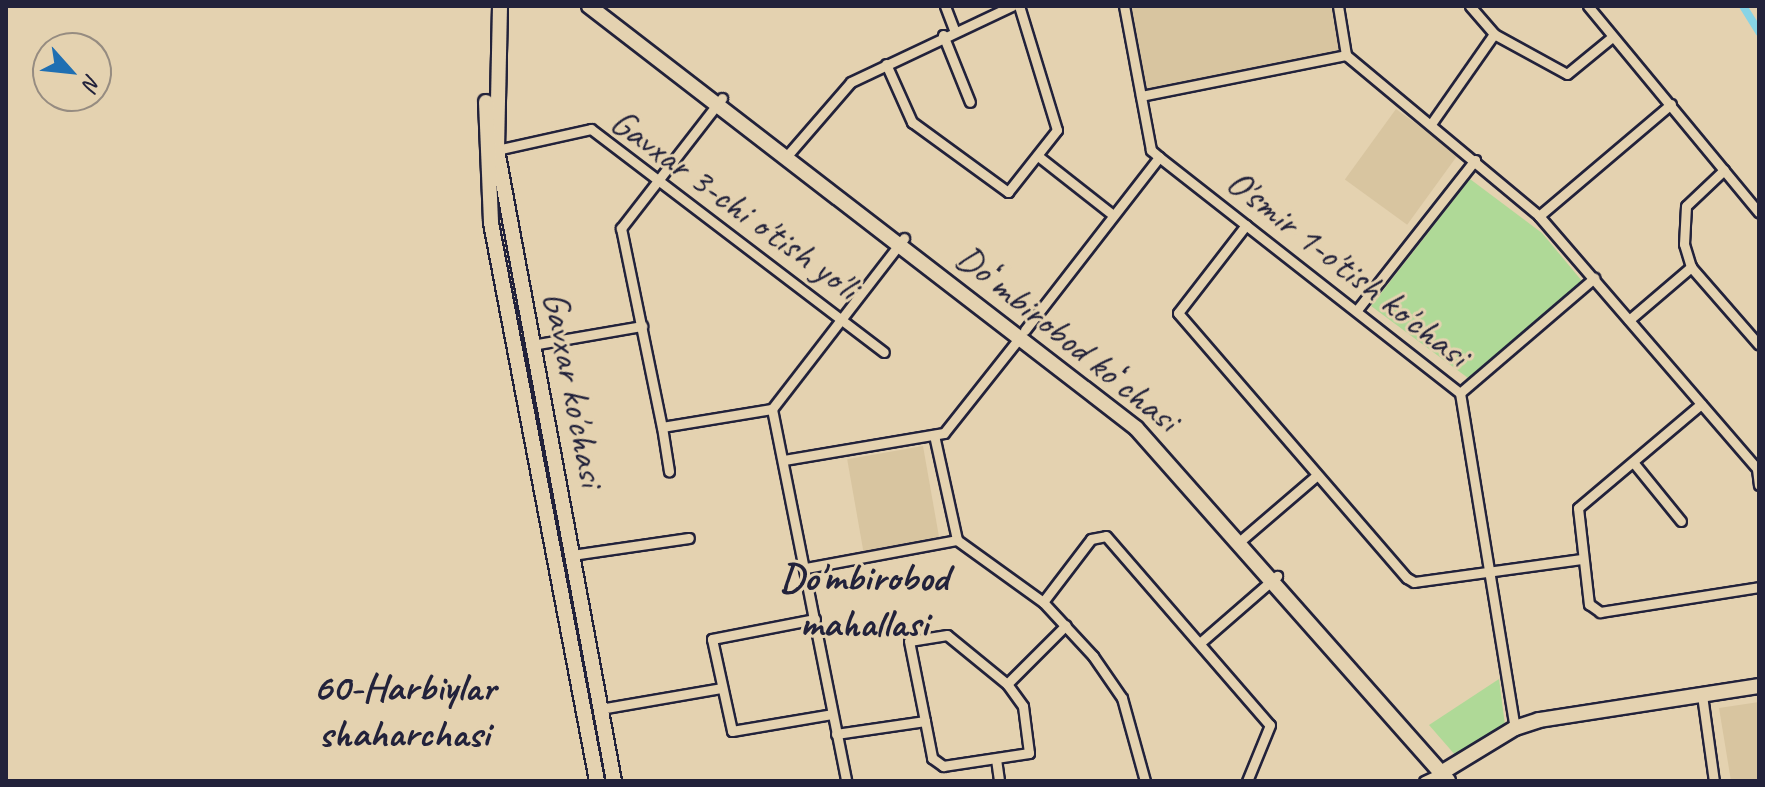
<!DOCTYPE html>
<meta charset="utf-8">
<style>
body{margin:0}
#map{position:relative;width:1765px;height:787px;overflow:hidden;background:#e4d2b0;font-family:Caveat,sans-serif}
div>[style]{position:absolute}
.built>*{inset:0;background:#d8c5a0;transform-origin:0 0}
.green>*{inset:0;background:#afd997;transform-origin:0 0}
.canal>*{height:8px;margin:-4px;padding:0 4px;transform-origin:4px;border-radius:4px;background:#87d4e6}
.roads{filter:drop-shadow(2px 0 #22223b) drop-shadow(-2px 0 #22223b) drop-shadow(0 2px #22223b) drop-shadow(0 -2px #22223b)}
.street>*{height:9px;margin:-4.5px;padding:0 4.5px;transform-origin:4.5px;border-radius:4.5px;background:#e4d2b0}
.secondary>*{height:14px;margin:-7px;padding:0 7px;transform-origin:7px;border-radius:7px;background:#e4d2b0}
.primary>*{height:14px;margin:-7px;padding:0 7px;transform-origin:7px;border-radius:7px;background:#e4d2b0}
span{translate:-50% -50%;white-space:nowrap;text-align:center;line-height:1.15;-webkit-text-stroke:6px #e4d2b0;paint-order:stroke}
.street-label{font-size:38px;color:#22223b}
.neighbourhood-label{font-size:40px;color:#22223b;font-weight:700}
.frame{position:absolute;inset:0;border:8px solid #22223b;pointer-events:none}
.north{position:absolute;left:32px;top:32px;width:80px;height:80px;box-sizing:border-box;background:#e4d2b0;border:2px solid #968c81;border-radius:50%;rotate:117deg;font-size:22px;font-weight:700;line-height:32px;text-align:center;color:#22223b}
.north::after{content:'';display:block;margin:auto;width:28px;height:36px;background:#1f6fb2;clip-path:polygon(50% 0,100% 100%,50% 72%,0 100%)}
</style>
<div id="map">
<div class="built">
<i style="clip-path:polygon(1130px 6px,1331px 6px,1339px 51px,1145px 91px)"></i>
<i style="left:1396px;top:109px;width:77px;height:87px;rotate:36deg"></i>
<i style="left:923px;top:446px;width:93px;height:77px;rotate:80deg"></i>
<i style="clip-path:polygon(1759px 702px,1759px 781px,1731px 781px,1719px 708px)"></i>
</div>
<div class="green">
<i style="clip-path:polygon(1470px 179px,1542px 233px,1582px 281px,1468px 378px,1371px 306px)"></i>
<i style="left:540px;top:421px;width:366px;height:5px;rotate:79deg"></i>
<i style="clip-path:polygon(1499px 679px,1505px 725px,1456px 756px,1429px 725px)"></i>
</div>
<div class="canal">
<i style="left:1743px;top:6px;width:31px;rotate:58deg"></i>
</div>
<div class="roads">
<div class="street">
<i style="left:945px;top:6px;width:26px;rotate:69deg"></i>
<i style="left:1338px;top:6px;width:50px;rotate:80.7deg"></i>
<i style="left:1346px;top:55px;width:251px;rotate:39.8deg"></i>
<i style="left:1539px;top:216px;width:334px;rotate:49.2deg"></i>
<i style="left:1757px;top:469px;width:16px;rotate:83deg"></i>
<i style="left:1470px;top:6px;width:37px;rotate:49deg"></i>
<i style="left:1494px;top:34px;width:83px;rotate:28.7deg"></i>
<i style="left:1567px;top:74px;width:58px;rotate:-39.4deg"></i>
<i style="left:1588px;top:6px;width:268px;rotate:50.4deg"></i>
<i style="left:943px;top:35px;width:72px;rotate:68.1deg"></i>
<i style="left:886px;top:64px;width:64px;rotate:65.9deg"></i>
<i style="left:912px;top:122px;width:119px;rotate:36.1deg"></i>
<i style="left:1008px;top:192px;width:79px;rotate:-51.7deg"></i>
<i style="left:1057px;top:130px;width:130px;rotate:-107deg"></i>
<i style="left:1141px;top:96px;width:209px;rotate:-11.3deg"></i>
<i style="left:722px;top:98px;width:165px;rotate:127.8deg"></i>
<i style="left:621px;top:228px;width:203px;rotate:78.4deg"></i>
<i style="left:662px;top:427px;width:111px;rotate:-9.3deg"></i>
<i style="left:772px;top:409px;width:216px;rotate:-52.3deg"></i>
<i style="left:1431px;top:124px;width:110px;rotate:-55deg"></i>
<i style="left:497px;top:150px;width:96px;rotate:-12.6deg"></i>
<i style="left:591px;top:129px;width:368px;rotate:37.3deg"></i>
<i style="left:1038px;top:156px;width:95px;rotate:38.2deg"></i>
<i style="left:786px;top:157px;width:99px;rotate:-49.1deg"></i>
<i style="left:851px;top:82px;width:178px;rotate:-25.3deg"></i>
<i style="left:1159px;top:157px;width:382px;rotate:38.1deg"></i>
<i style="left:1460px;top:393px;width:339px;rotate:80.7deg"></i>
<i style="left:1724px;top:170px;width:52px;rotate:136.5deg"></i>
<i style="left:1686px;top:206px;width:38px;rotate:93deg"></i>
<i style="left:1684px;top:244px;width:24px;rotate:73deg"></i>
<i style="left:1691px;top:267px;width:103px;rotate:48.9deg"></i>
<i style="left:1539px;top:216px;width:173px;rotate:-40.3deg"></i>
<i style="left:1246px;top:225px;width:111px;rotate:127.7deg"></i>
<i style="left:1178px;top:313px;width:350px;rotate:49.2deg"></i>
<i style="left:1407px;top:578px;width:8px;rotate:30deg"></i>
<i style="left:1414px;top:582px;width:170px;rotate:-7.8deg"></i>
<i style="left:1357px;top:310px;width:191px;rotate:-51.8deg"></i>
<i style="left:1629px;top:320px;width:82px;rotate:-40.5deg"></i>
<i style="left:1025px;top:330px;width:219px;rotate:-52.2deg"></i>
<i style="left:1159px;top:157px;width:11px;rotate:-139deg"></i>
<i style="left:1151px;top:150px;width:147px;rotate:-100.6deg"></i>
<i style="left:532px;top:345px;width:112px;rotate:-9.8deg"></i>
<i style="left:1460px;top:393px;width:177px;rotate:-40.6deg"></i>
<i style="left:1701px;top:404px;width:161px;rotate:139.8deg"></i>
<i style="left:1578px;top:508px;width:97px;rotate:83.5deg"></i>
<i style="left:1589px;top:604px;width:14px;rotate:36deg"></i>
<i style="left:1600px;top:612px;width:161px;rotate:-8.9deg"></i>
<i style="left:772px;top:409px;width:379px;rotate:78.7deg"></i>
<i style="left:662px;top:427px;width:45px;rotate:81deg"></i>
<i style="left:934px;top:435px;width:107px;rotate:77.6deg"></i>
<i style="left:957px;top:540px;width:106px;rotate:35.8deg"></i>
<i style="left:1043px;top:602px;width:74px;rotate:47.2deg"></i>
<i style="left:1093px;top:656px;width:51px;rotate:55.4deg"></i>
<i style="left:1122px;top:698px;width:86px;rotate:74.5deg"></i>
<i style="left:784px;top:460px;width:162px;rotate:-9.6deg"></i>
<i style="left:944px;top:433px;width:122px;rotate:-51.6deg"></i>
<i style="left:1633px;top:462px;width:76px;rotate:50.9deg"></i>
<i style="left:1239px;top:542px;width:101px;rotate:-40.6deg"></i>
<i style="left:572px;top:555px;width:118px;rotate:-8.3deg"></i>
<i style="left:806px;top:568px;width:154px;rotate:-10.5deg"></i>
<i style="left:1043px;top:602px;width:79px;rotate:-52.7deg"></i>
<i style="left:1091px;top:539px;width:15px;rotate:-11deg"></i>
<i style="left:1106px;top:536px;width:250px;rotate:49.1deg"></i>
<i style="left:1270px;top:725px;width:61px;rotate:112.3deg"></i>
<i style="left:815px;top:619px;width:105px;rotate:169deg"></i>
<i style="left:712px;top:639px;width:94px;rotate:77.7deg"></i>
<i style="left:732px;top:731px;width:101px;rotate:-9.6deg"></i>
<i style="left:1201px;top:642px;width:101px;rotate:-41deg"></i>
<i style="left:1007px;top:684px;width:83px;rotate:-45deg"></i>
<i style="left:1702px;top:695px;width:87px;rotate:82.1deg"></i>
<i style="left:600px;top:709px;width:124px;rotate:-9.8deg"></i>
<i style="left:836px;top:734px;width:90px;rotate:-8.3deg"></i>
<i style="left:925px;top:721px;width:38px;rotate:79deg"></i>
<i style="left:932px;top:758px;width:14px;rotate:36deg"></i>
<i style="left:943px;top:766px;width:87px;rotate:-8.6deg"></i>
<i style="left:1029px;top:753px;width:47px;rotate:-97.3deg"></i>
<i style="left:1023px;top:706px;width:27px;rotate:-126deg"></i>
<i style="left:1007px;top:684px;width:77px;rotate:-140.8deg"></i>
<i style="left:947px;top:635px;width:38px;rotate:171deg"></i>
<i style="left:909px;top:641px;width:82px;rotate:78.7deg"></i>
<i style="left:996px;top:759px;width:22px;rotate:82deg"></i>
<i style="left:1424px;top:781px;width:19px;rotate:-25deg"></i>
</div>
<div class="secondary">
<i style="left:589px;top:6px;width:691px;rotate:37.65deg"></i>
<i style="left:1136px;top:428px;width:471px;rotate:48.5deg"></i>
<i style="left:1441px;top:773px;width:87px;rotate:-31.3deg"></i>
<i style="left:1515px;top:728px;width:25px;rotate:-18deg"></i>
<i style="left:1539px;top:720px;width:223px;rotate:-8.8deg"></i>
</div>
<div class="primary">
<i style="left:500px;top:6px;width:144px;rotate:91.2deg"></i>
<i style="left:497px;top:150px;width:642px;rotate:79.5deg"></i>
<i style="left:486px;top:102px;width:121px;rotate:87.6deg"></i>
<i style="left:491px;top:223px;width:568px;rotate:79.24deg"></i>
</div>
</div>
<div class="street-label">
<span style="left:735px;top:204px;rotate:36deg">Gavxar 3-chi o'tish yo'li</span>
<span style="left:1348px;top:268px;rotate:38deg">O'smir 1-o'tish ko'chasi</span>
<span style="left:1068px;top:338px;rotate:39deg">Doʻmbirobod koʻchasi</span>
<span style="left:574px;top:389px;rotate:79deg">Gavxar ko'chasi</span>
</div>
<div class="neighbourhood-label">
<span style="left:864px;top:600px">Do'mbirobod<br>mahallasi</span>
<span style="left:404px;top:710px">60-Harbiylar<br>shaharchasi</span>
</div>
<div class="frame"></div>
<div class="north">N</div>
</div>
